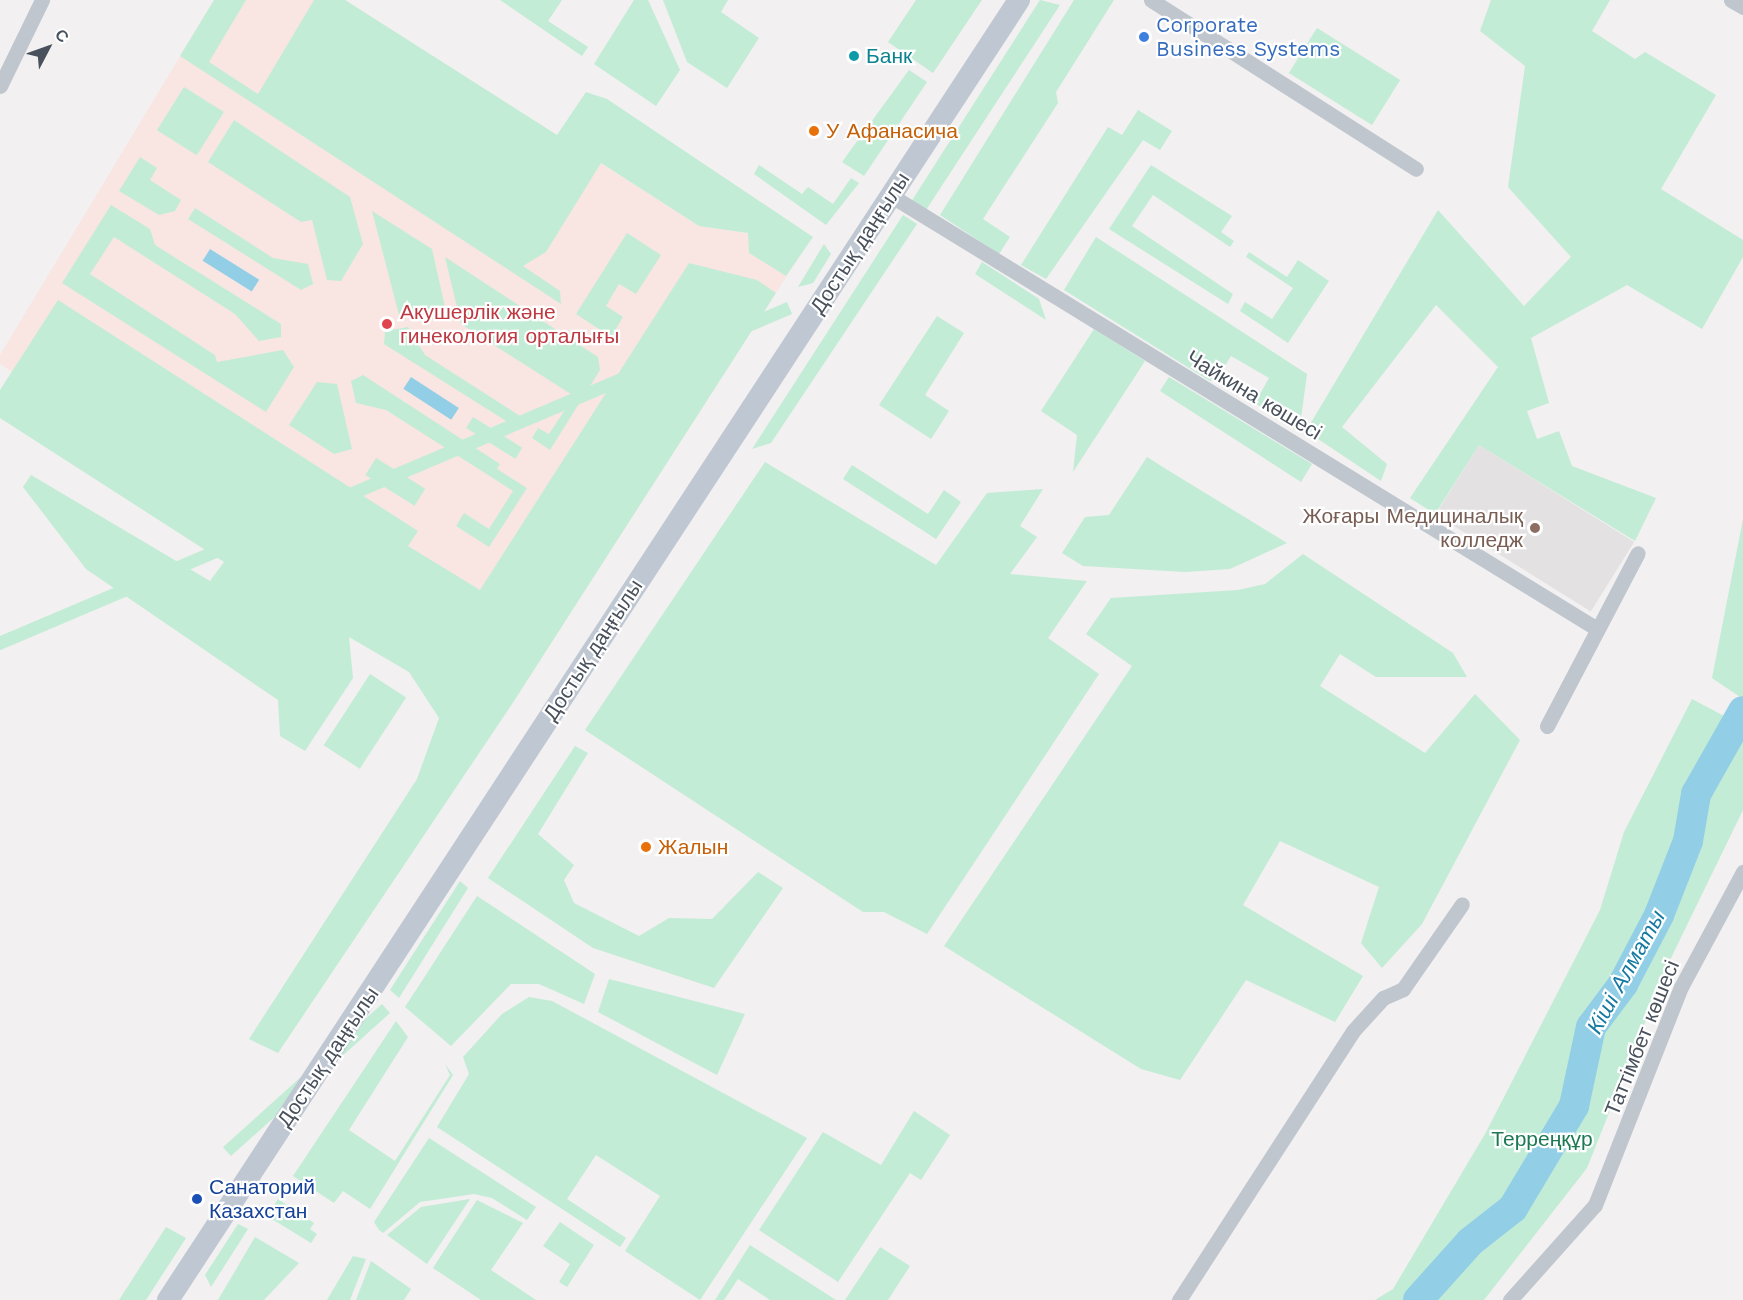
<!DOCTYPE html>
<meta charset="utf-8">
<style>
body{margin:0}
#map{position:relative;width:1743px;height:1300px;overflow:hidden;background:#f2f0f0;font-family:"Work Sans",sans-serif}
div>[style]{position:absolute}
.education>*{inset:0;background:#e3e1e1;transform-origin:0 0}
.medical>*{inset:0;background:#f9e6e2}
.green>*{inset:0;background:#c2ecd6;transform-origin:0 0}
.water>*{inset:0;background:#92cee6;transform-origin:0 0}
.river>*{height:30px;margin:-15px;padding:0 15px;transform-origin:15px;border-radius:15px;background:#92cee6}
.street>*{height:15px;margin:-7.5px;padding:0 7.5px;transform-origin:7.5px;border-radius:7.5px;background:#bfc6ce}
.secondary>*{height:22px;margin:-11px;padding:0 11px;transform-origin:11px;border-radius:11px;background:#bfc7d2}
.dots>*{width:16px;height:16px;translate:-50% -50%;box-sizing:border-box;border:3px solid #fff;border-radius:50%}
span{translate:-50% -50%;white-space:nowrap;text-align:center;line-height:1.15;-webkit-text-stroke:4.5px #fff;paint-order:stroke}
.shop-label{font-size:21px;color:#366cbe}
.left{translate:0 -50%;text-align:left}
.culture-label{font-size:21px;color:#0d838f}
.food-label{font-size:21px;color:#c56008}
.street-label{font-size:21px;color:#49515c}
.health-label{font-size:21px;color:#be3a42}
.education-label{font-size:21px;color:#785e54}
.right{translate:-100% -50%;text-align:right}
.park-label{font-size:21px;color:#1d7953}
.transit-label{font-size:21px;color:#164399}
.water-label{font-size:22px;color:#1679a2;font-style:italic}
.north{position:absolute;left:18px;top:18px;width:60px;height:60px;-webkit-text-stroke:4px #fff;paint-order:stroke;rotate:49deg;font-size:16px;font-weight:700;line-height:24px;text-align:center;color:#49515c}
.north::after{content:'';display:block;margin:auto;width:21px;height:27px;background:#49515c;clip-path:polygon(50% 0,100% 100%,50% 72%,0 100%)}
</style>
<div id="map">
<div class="education">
<i style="left:1479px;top:445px;width:183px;height:82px;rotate:32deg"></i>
</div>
<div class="medical">
<i style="clip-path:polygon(214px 0,345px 0,699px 226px,766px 236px,799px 257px,514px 701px,0 364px,0 355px)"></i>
</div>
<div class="green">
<i style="clip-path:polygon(214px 0,246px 0,209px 62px,258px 94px,314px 0,345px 0,557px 135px,586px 92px,607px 99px,813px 237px,786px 276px,749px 253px,748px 233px,699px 226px,601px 163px,546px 252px,523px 266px,560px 291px,561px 304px,180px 56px)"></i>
<i style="clip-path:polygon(500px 0,562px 0,548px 21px,588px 47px,582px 56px)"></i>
<i style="clip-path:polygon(634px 0,648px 0,680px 70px,656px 106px,594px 64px)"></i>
<i style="clip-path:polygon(663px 0,728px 0,721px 12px,759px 38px,727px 88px,687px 62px)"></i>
<i style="clip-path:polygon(916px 0,982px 0,933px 73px,888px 42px)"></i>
<i style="clip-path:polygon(1040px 0,1060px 5px,926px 210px,911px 202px)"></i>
<i style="clip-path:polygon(1074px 0,1114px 0,1056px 92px,1058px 103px,983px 219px,1010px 237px,999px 254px,940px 215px)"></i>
<i style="clip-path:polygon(1491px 0,1610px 0,1592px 31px,1635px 59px,1645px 52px,1716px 95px,1661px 189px,1743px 240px,1743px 257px,1702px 329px,1627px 285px,1531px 338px,1549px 403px,1527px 411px,1537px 439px,1559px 431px,1572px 466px,1656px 498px,1635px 541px,1479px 445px,1435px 514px,1410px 498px,1498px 367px,1436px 305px,1342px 427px,1387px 464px,1381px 481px,1306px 431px,1438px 210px,1524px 306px,1571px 257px,1508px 187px,1525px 66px,1480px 31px)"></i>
<i style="left:1317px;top:28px;width:98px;height:53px;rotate:32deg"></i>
<i style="clip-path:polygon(909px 70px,927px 82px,864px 176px,842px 162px)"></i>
<i style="left:184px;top:87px;width:47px;height:51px;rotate:32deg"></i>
<i style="clip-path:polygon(1138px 110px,1172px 131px,1160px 150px,1143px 140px,1046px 279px,1021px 265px,1108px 127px,1122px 135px)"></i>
<i style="clip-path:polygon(234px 120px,350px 197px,363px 244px,341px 281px,327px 280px,312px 220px,301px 222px,208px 162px)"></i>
<i style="clip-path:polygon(140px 157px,157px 168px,150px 180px,181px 200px,175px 211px,159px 215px,119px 191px)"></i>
<i style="clip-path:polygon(759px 165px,802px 194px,808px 187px,833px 204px,851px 178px,859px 183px,826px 225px,754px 174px)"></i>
<i style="clip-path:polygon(1151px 165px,1232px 216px,1221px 232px,1234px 241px,1230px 247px,1153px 195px,1132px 226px,1233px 294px,1228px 304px,1109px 229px)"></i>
<i style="clip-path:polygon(111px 205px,150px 229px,155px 245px,281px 324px,281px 337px,259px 341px,235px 314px,114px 237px,90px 274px,215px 355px,217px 362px,283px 350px,294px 367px,266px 412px,62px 283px)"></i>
<i style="clip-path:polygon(195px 208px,273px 258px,308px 264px,313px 284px,301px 290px,188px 219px)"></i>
<i style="clip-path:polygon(372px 211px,432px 249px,445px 307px,399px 315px)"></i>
<i style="clip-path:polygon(903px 215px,917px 224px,771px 443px,752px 449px)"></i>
<i style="clip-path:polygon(627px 233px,661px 255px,636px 294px,619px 284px,606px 306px,623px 317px,611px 337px,576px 314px)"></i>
<i style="clip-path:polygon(1096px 237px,1307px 374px,1299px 433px,1255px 403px,1269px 378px,1231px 356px,1217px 379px,1210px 381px,1064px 290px)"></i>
<i style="clip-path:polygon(824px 244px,831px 254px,813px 283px,798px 287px)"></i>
<i style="clip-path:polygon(1249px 252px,1287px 277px,1298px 260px,1329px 281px,1288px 343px,1240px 311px,1245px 302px,1272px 319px,1293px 288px,1246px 257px)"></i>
<i style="clip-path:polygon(445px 257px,598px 357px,600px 370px,550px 450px,532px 438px,538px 428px,549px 434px,574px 396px,461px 324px)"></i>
<i style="clip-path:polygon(982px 262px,1039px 299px,1046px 320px,975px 274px)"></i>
<i style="clip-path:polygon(689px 263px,757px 280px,776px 293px,514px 701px,278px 1053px,249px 1039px,417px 779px,439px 718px,409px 672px,349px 637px,353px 678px,305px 751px,280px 736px,278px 700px,86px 569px,23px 487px,31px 475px,210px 581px,224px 562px,0 418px,0 390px,58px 300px,418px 531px,408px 546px,480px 590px)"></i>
<i style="left:787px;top:302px;width:13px;height:942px;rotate:67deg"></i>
<i style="clip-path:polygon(937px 316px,964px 333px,925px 395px,949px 411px,931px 439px,879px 405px)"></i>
<i style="clip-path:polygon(408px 327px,425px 355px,520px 416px,514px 426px,384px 344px,385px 331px)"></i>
<i style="clip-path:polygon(1094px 329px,1145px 361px,1073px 472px,1077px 435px,1041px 411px)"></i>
<i style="clip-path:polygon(363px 375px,500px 464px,497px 469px,527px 488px,489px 547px,456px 526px,464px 513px,489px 529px,513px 491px,386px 410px,356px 403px,351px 381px)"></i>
<i style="clip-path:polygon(1169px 377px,1312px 464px,1301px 482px,1160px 391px)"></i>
<i style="clip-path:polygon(317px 382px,337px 384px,352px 449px,334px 454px,289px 425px)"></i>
<i style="left:473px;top:417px;width:58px;height:13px;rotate:32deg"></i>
<i style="clip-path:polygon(1147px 457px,1166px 469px,1287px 543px,1230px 569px,1185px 572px,1083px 566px,1062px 553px,1085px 517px,1109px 515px)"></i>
<i style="left:376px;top:458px;width:58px;height:20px;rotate:32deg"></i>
<i style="clip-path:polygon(765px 462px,936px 565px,987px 493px,1043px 489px,1020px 526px,1037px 537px,1010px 574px,1087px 581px,1048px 638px,1099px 674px,927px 934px,884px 912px,863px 912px,585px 730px)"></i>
<i style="clip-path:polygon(852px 465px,928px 514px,944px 490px,961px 502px,936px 539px,843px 479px)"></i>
<i style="clip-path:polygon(1743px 519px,1743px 699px,1712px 678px)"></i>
<i style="clip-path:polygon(1303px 554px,1453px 653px,1467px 677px,1376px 677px,1340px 654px,1320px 686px,1425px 753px,1475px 694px,1520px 740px,1422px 924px,1382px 968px,1361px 943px,1379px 887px,1280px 841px,1243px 905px,1363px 976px,1335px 1022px,1246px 980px,1180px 1080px,1141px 1069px,944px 946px,1132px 666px,1086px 634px,1111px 598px,1238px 590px,1265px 584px)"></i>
<i style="left:370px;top:674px;width:43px;height:85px;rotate:33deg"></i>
<i style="clip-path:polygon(1692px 699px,1743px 726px,1743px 810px,1670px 960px,1587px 1168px,1484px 1300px,1375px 1300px,1393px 1289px,1485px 1134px,1600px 910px,1624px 832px)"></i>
<i style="clip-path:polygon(575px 746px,588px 753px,538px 834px,574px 865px,564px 880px,574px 903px,639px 936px,669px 918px,712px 919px,758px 872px,783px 888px,714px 988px,593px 948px,488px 878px)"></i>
<i style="clip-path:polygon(460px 881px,468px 888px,399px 998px,390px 990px)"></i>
<i style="clip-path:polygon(477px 896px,595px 974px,584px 1004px,539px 984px,511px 984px,451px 1046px,405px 1007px)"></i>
<i style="clip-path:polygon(609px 979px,745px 1014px,717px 1075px,598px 1012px)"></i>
<i style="clip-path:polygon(529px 997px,552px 1001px,807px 1138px,700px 1300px,625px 1251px,660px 1196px,596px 1155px,567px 1199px,626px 1238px,620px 1247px,437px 1127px,469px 1074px,463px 1057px,502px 1014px)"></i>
<i style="left:382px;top:1004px;width:12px;height:214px;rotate:48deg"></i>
<i style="clip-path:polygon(396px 1021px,408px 1037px,349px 1130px,395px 1161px,450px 1075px,445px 1064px,453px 1075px,370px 1209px,343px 1191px,334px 1203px,293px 1176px)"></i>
<i style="clip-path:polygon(914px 1111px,950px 1135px,921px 1180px,910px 1173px,838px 1282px,759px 1230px,823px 1132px,881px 1165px)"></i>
<i style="clip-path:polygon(429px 1138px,536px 1207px,527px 1220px,492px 1198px,474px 1194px,420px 1202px,383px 1233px,379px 1230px,374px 1222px)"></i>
<i style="clip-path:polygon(278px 1199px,314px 1223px,310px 1229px,317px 1234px,311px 1243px,267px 1216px)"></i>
<i style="clip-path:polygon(470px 1199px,427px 1264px,387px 1235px,421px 1207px)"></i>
<i style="clip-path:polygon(477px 1200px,523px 1223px,491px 1270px,536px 1300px,481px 1300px,433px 1268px)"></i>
<i style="clip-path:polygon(560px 1222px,594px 1245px,567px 1287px,559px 1282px,570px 1264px,543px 1246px)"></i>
<i style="clip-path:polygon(238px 1224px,248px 1229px,211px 1287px,205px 1275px)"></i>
<i style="clip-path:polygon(166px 1227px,186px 1238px,146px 1300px,119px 1300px)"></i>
<i style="clip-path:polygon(255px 1237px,299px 1263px,264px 1300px,218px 1300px)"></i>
<i style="clip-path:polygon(750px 1245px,836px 1300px,770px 1300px,738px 1279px,724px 1300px,715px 1300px)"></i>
<i style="clip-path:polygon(880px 1247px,910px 1266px,888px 1300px,845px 1300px)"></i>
<i style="clip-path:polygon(353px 1256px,366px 1259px,350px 1300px,327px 1300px)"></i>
<i style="clip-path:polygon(371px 1261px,411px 1289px,404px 1300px,356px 1300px)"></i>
</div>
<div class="water">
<i style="left:210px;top:249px;width:58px;height:14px;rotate:32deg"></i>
<i style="left:411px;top:377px;width:57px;height:14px;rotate:33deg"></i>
</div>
<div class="river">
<i style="left:1418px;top:1300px;width:78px;rotate:-48.1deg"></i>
<i style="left:1470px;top:1242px;width:55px;rotate:-38.3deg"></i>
<i style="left:1513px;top:1208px;width:119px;rotate:-59.1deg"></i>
<i style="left:1574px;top:1106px;width:81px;rotate:-77.9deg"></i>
<i style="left:1591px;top:1027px;width:54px;rotate:-53.3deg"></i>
<i style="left:1623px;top:984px;width:78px;rotate:-62.4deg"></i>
<i style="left:1659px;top:915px;width:79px;rotate:-68.6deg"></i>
<i style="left:1688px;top:841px;width:48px;rotate:-80.3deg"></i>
<i style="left:1696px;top:794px;width:95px;rotate:-60.5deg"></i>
</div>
<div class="street">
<i style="left:1151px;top:0;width:314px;rotate:32.5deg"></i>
<i style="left:1731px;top:0;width:14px;rotate:30deg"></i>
<i style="left:0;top:86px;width:96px;rotate:-64deg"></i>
<i style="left:890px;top:195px;width:830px;rotate:31.54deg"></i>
<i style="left:1547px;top:726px;width:195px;rotate:-62.3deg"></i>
<i style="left:1179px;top:1300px;width:320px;rotate:-57.1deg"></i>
<i style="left:1353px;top:1031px;width:45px;rotate:-47.7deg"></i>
<i style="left:1383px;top:998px;width:22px;rotate:-24deg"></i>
<i style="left:1403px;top:989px;width:103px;rotate:-55.2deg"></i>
<i style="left:1510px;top:1300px;width:127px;rotate:-48.2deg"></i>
<i style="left:1595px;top:1205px;width:234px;rotate:-68.5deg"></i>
<i style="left:1681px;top:987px;width:131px;rotate:-61.7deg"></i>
</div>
<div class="secondary">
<i style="left:168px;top:1300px;width:1554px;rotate:-56.79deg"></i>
</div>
<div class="dots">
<i style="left:1144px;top:37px;background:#3f7fe0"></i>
<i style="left:854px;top:56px;background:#0f9aa8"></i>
<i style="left:814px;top:131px;background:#e8710a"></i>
<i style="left:387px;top:324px;background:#e0444e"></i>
<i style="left:1535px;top:528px;background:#8d6e63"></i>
<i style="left:646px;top:847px;background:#e8710a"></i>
<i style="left:197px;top:1199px;background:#1a4fb4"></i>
</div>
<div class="shop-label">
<span class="left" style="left:1156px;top:37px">Corporate<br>Business Systems</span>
</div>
<div class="culture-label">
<span class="left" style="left:866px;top:56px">Банк</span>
</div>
<div class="food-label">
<span class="left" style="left:826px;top:131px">У Афанасича</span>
<span class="left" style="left:658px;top:847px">Жалын</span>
</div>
<div class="street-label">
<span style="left:860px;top:243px;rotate:-57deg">Достық даңғылы</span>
<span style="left:1254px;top:395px;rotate:31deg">Чайкина көшесі</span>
<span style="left:593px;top:650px;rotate:-57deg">Достық даңғылы</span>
<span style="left:1642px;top:1038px;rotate:-68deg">Таттімбет көшесі</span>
<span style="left:328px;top:1057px;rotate:-56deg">Достық даңғылы</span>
</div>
<div class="health-label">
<span class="left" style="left:400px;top:324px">Акушерлік және<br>гинекология орталығы</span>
</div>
<div class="education-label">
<span class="right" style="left:1523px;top:528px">Жоғары Медициналық<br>колледж</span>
</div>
<div class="park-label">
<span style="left:1542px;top:1139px">Терреңқұр</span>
</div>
<div class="transit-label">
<span class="left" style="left:209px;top:1199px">Санаторий<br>Казахстан</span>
</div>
<div class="water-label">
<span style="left:1626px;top:972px;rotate:-61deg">Кіші Алматы</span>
</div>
<div class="north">С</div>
</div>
